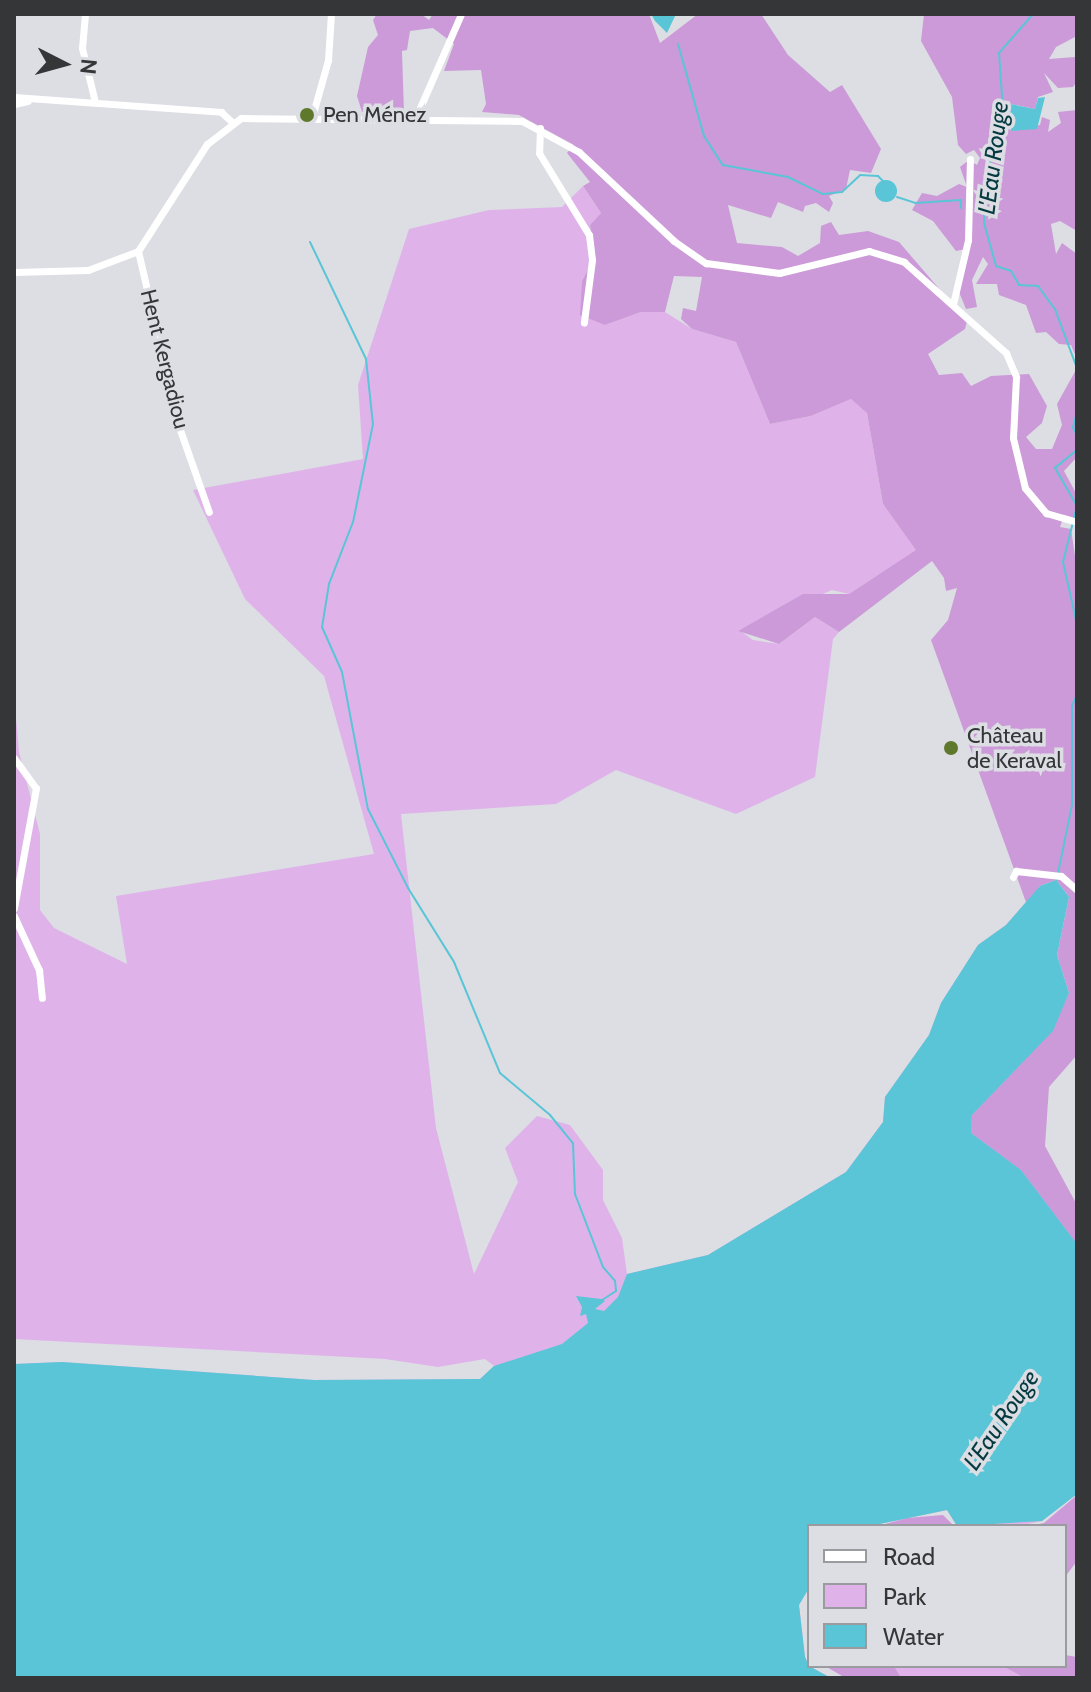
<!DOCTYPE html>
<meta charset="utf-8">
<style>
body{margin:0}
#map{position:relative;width:1091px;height:1692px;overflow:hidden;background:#dcdee3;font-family:Cabin,sans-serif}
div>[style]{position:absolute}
.green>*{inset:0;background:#dfb3ea}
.forest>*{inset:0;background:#cc9ad8}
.water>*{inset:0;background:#59c5d6}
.round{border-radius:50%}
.stream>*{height:2px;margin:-1px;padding:0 1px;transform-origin:1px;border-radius:1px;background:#59c5d6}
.minor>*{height:7px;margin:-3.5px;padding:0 3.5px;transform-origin:3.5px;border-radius:3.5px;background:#fff}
.dots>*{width:22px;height:22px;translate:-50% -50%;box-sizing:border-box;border:4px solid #dcdee3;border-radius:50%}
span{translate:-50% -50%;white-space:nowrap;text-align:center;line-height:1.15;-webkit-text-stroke:7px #dcdee3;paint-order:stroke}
.poi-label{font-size:22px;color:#353638}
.left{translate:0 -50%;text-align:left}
.street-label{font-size:22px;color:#353638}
.water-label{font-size:24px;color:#053a41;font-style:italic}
.frame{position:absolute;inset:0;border:16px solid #353638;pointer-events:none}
.legend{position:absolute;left:807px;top:1524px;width:260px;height:144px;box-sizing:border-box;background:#dcdee3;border:2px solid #999b9f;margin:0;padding:10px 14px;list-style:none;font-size:24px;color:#353638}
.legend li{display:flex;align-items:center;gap:16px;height:40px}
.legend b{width:40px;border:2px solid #999b9f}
.north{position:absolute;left:24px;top:24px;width:80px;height:80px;-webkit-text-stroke:6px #dcdee3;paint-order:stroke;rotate:96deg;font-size:22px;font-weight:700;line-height:32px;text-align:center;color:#353638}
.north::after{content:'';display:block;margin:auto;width:28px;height:36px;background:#353638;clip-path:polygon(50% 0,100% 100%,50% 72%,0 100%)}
</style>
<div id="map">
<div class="green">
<i style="clip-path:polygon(583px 186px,601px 213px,590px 225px,595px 256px,582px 281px,605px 325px,641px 312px,665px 312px,692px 329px,736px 342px,770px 424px,811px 416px,851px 399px,859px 402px,867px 413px,883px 504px,917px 550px,849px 594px,832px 590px,739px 630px,753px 640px,779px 644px,815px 617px,839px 632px,833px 639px,815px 777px,736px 814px,616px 770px,556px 804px,401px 814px,436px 1128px,474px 1274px,518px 1182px,505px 1148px,537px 1116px,570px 1125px,603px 1170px,603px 1200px,622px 1238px,627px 1274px,708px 1255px,846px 1172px,883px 1122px,885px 1097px,929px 1035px,941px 1003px,978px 945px,1006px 925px,1040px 886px,997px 1084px,1077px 1244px,1077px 1494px,1042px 1521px,1018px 1526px,957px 1526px,947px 1510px,870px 1526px,809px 1526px,809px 1588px,799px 1605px,805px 1657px,809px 1666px,831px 1678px,14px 1678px,14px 1364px,62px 1362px,314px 1380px,480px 1379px,494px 1366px,485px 1359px,438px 1367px,385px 1359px,14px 1339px,14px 694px,19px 752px,40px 834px,40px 910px,54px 928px,127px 964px,116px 896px,374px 854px,324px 676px,245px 599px,193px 490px,363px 459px,358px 385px,409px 229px,489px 210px,562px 207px)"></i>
<i style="clip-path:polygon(894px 1666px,1002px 1666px,1025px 1678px,901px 1678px)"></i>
</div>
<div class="forest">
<i style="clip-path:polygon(377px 14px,421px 14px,429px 20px,433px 14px,649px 14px,660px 43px,698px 14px,761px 14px,788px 55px,830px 92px,842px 85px,881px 149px,871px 173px,850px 170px,846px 189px,829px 196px,833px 203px,829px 212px,816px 203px,805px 206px,803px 212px,778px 202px,771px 218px,728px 205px,737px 243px,782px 247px,798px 256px,820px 243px,821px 226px,831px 222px,839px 235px,868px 231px,899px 242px,967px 321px,965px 329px,928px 354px,939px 375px,962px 373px,971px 386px,991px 376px,1029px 374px,1047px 406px,1042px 423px,1026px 437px,1036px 449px,1052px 449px,1062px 425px,1057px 404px,1077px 368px,1077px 457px,1064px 471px,1077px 495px,1077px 519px,1064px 515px,1060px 527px,1071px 529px,1077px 569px,1077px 1055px,1049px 1087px,1045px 1146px,1077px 1205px,1077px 1244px,1021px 1170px,971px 1133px,972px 1115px,1052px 1031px,1069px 993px,1057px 955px,1069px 897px,1056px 880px,1040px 886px,1027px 905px,931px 640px,948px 620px,957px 588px,946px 591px,944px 578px,932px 561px,839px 632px,815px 617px,779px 644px,738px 631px,803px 594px,849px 594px,916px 550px,883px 504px,867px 413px,851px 399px,811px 416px,770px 424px,736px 342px,692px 329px,681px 319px,683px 308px,696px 311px,702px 277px,674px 276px,665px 312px,641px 312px,605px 325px,580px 315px,582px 281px,595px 256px,590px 225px,601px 213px,583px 186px,590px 182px,567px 153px,574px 145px,519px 115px,482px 112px,486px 104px,481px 70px,444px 71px,454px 44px,433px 28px,410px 31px,407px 50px,402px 51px,404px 113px,362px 112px,357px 96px,368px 47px,378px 35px,373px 20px)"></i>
<i style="clip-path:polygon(924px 14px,1077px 14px,1077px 36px,1056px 47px,1049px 59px,1075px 57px,1077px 81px,1073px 87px,1058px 88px,1044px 73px,1053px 92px,1038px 97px,1035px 109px,1011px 104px,1009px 127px,1011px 131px,1040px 125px,1042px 117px,1050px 120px,1048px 132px,1061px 123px,1058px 112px,1077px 110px,1077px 231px,1060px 221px,1051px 224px,1056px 254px,1062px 243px,1077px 254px,1077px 359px,1071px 345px,1059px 344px,1046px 332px,1036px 333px,1026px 305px,999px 295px,997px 284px,976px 284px,988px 264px,983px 257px,972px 280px,977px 307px,966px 309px,959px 292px,970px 248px,956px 251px,933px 221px,912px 210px,922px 193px,937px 196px,959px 184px,967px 187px,960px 167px,969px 160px,977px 165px,980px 158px,974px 150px,966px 154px,958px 145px,952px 97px,921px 41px)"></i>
<i style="clip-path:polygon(1077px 1495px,1077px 1561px,1065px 1577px,1065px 1526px,1030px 1526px,1044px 1523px)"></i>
<i style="clip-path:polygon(943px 1515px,954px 1526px,878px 1526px,907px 1518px)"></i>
<i style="clip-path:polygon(1065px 1655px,1077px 1657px,1077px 1678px,1025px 1678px,1002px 1666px,1065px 1666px)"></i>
<i style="clip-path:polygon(825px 1666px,894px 1666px,901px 1678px,842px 1676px)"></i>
</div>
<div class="water">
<i style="clip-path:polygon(651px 14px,676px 14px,667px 33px,655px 21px)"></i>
<i style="clip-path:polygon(1045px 97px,1037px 129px,1011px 131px,1010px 104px,1035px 109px,1038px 98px)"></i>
<i class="round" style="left:875px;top:180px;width:22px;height:22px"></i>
<i style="clip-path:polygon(1056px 880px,1069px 897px,1057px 955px,1069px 993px,1053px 1031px,972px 1115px,971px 1133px,1021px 1170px,1077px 1244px,1077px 1494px,1042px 1521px,957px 1526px,947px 1510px,870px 1526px,809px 1526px,809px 1588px,799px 1605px,805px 1657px,809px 1666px,831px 1678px,14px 1678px,14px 1364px,62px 1362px,314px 1380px,480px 1379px,494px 1366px,562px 1344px,588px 1323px,586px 1314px,580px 1316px,582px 1307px,576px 1296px,601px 1299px,605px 1301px,595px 1309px,604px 1311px,618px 1297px,627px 1274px,708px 1255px,846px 1172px,883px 1122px,885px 1097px,929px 1035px,941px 1003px,978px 945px,1006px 925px,1040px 886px)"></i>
</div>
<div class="stream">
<i style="left:1033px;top:14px;width:52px;rotate:131.1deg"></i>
<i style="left:999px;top:53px;width:57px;rotate:86deg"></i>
<i style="left:1003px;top:110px;width:77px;rotate:104.2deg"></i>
<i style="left:984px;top:185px;width:38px;rotate:90deg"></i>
<i style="left:984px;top:223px;width:45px;rotate:74.4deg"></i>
<i style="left:996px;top:266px;width:16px;rotate:18deg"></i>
<i style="left:1011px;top:271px;width:16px;rotate:60deg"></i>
<i style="left:1019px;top:285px;width:19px;rotate:3deg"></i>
<i style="left:1038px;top:286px;width:29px;rotate:54deg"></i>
<i style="left:1055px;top:309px;width:63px;rotate:69.6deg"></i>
<i style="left:678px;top:44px;width:96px;rotate:74.2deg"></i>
<i style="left:704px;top:136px;width:35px;rotate:57deg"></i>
<i style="left:723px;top:165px;width:66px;rotate:10.5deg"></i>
<i style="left:788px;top:177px;width:39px;rotate:26deg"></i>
<i style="left:823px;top:194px;width:19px;rotate:-6deg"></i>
<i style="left:842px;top:192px;width:25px;rotate:-43deg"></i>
<i style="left:860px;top:175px;width:18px;rotate:3deg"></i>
<i style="left:878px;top:176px;width:7px;rotate:45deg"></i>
<i style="left:897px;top:197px;width:19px;rotate:18deg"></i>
<i style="left:915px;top:203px;width:46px;rotate:-3.7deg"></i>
<i style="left:961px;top:200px;width:8px;rotate:90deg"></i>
<i style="left:310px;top:242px;width:130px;rotate:64.4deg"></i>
<i style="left:366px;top:359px;width:65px;rotate:83.9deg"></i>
<i style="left:373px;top:424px;width:100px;rotate:101.5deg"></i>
<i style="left:353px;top:522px;width:66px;rotate:111.2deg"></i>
<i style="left:329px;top:584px;width:44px;rotate:99.2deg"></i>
<i style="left:322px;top:627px;width:49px;rotate:66deg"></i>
<i style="left:342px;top:672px;width:139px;rotate:79.3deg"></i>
<i style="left:368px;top:809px;width:89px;rotate:63.1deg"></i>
<i style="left:408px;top:888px;width:87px;rotate:58.1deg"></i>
<i style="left:454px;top:962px;width:120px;rotate:67.5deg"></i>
<i style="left:500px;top:1073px;width:65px;rotate:40deg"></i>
<i style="left:550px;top:1115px;width:36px;rotate:51deg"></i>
<i style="left:573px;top:1143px;width:51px;rotate:87.8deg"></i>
<i style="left:575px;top:1194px;width:78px;rotate:69deg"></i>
<i style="left:603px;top:1267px;width:18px;rotate:49deg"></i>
<i style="left:615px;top:1281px;width:10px;rotate:84deg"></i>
<i style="left:616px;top:1291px;width:17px;rotate:147deg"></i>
<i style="left:1077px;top:412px;width:16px;rotate:105deg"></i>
<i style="left:1073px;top:427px;width:10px;rotate:66deg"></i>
<i style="left:1077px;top:450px;width:28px;rotate:141deg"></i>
<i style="left:1055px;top:468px;width:44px;rotate:59.9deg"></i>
<i style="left:1077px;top:506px;width:58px;rotate:104deg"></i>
<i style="left:1063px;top:562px;width:64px;rotate:77.3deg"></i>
<i style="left:1056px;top:883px;width:80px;rotate:-78.4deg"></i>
<i style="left:1072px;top:805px;width:99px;rotate:-90deg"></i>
<i style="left:1072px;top:706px;width:12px;rotate:-66deg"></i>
</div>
<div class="minor">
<i style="left:85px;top:14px;width:34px;rotate:95deg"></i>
<i style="left:82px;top:48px;width:56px;rotate:76.5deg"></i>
<i style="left:14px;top:97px;width:208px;rotate:4.1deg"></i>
<i style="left:221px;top:112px;width:15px;rotate:42deg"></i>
<i style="left:14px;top:104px;width:14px;rotate:-12deg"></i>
<i style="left:312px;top:117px;width:59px;rotate:-74.3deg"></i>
<i style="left:328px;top:60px;width:46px;rotate:-86.3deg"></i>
<i style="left:415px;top:119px;width:115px;rotate:-66.3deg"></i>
<i style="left:540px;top:128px;width:25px;rotate:92deg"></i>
<i style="left:539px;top:153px;width:96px;rotate:58.6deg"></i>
<i style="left:589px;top:235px;width:25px;rotate:83deg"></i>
<i style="left:592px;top:260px;width:63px;rotate:97.4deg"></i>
<i style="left:138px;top:251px;width:181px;rotate:76.9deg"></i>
<i style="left:179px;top:427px;width:90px;rotate:70.6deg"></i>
<i style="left:14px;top:272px;width:74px;rotate:-1.5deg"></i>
<i style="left:88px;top:270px;width:53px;rotate:-20.8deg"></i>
<i style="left:138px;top:251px;width:127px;rotate:-57.2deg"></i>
<i style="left:207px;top:144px;width:43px;rotate:-37.4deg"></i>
<i style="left:241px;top:118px;width:281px;rotate:0.6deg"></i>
<i style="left:522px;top:121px;width:65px;rotate:28.5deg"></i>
<i style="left:579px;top:152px;width:130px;rotate:43.1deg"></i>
<i style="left:674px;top:241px;width:39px;rotate:35deg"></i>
<i style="left:706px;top:263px;width:74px;rotate:7.8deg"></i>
<i style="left:779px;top:273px;width:93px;rotate:-13.7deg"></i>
<i style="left:869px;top:251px;width:37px;rotate:17deg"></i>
<i style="left:904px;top:262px;width:137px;rotate:41.7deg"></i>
<i style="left:1006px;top:353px;width:26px;rotate:67deg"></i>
<i style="left:1016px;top:377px;width:61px;rotate:92.8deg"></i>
<i style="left:1013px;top:438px;width:51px;rotate:76.5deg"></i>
<i style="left:1025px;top:488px;width:33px;rotate:50deg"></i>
<i style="left:1046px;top:513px;width:32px;rotate:16deg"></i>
<i style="left:953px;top:304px;width:66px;rotate:-76.8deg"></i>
<i style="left:968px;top:240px;width:81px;rotate:-88.6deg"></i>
<i style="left:14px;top:758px;width:37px;rotate:54deg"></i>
<i style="left:36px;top:788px;width:122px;rotate:100.4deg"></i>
<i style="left:1013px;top:877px;width:7px;rotate:-63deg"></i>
<i style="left:1016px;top:871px;width:45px;rotate:6.3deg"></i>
<i style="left:1061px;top:876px;width:21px;rotate:41deg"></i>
<i style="left:14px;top:916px;width:60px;rotate:65.2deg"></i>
<i style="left:39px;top:970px;width:28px;rotate:84deg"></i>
</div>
<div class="dots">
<i style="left:307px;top:115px;background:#5f792c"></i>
<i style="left:951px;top:748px;background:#5f792c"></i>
</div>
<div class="poi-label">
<span class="left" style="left:323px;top:115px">Pen Ménez</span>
<span class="left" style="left:967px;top:748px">Château<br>de Keraval</span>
</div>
<div class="street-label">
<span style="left:165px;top:359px;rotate:76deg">Hent Kergadiou</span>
</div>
<div class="water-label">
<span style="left:993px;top:158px;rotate:-83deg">L'Eau Rouge</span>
<span style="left:1001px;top:1420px;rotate:-56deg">L'Eau Rouge</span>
</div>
<div class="frame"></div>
<ul class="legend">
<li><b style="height:10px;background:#fff"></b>Road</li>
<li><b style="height:22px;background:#dfb3ea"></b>Park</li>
<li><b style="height:22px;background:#59c5d6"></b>Water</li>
</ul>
<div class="north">N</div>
</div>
